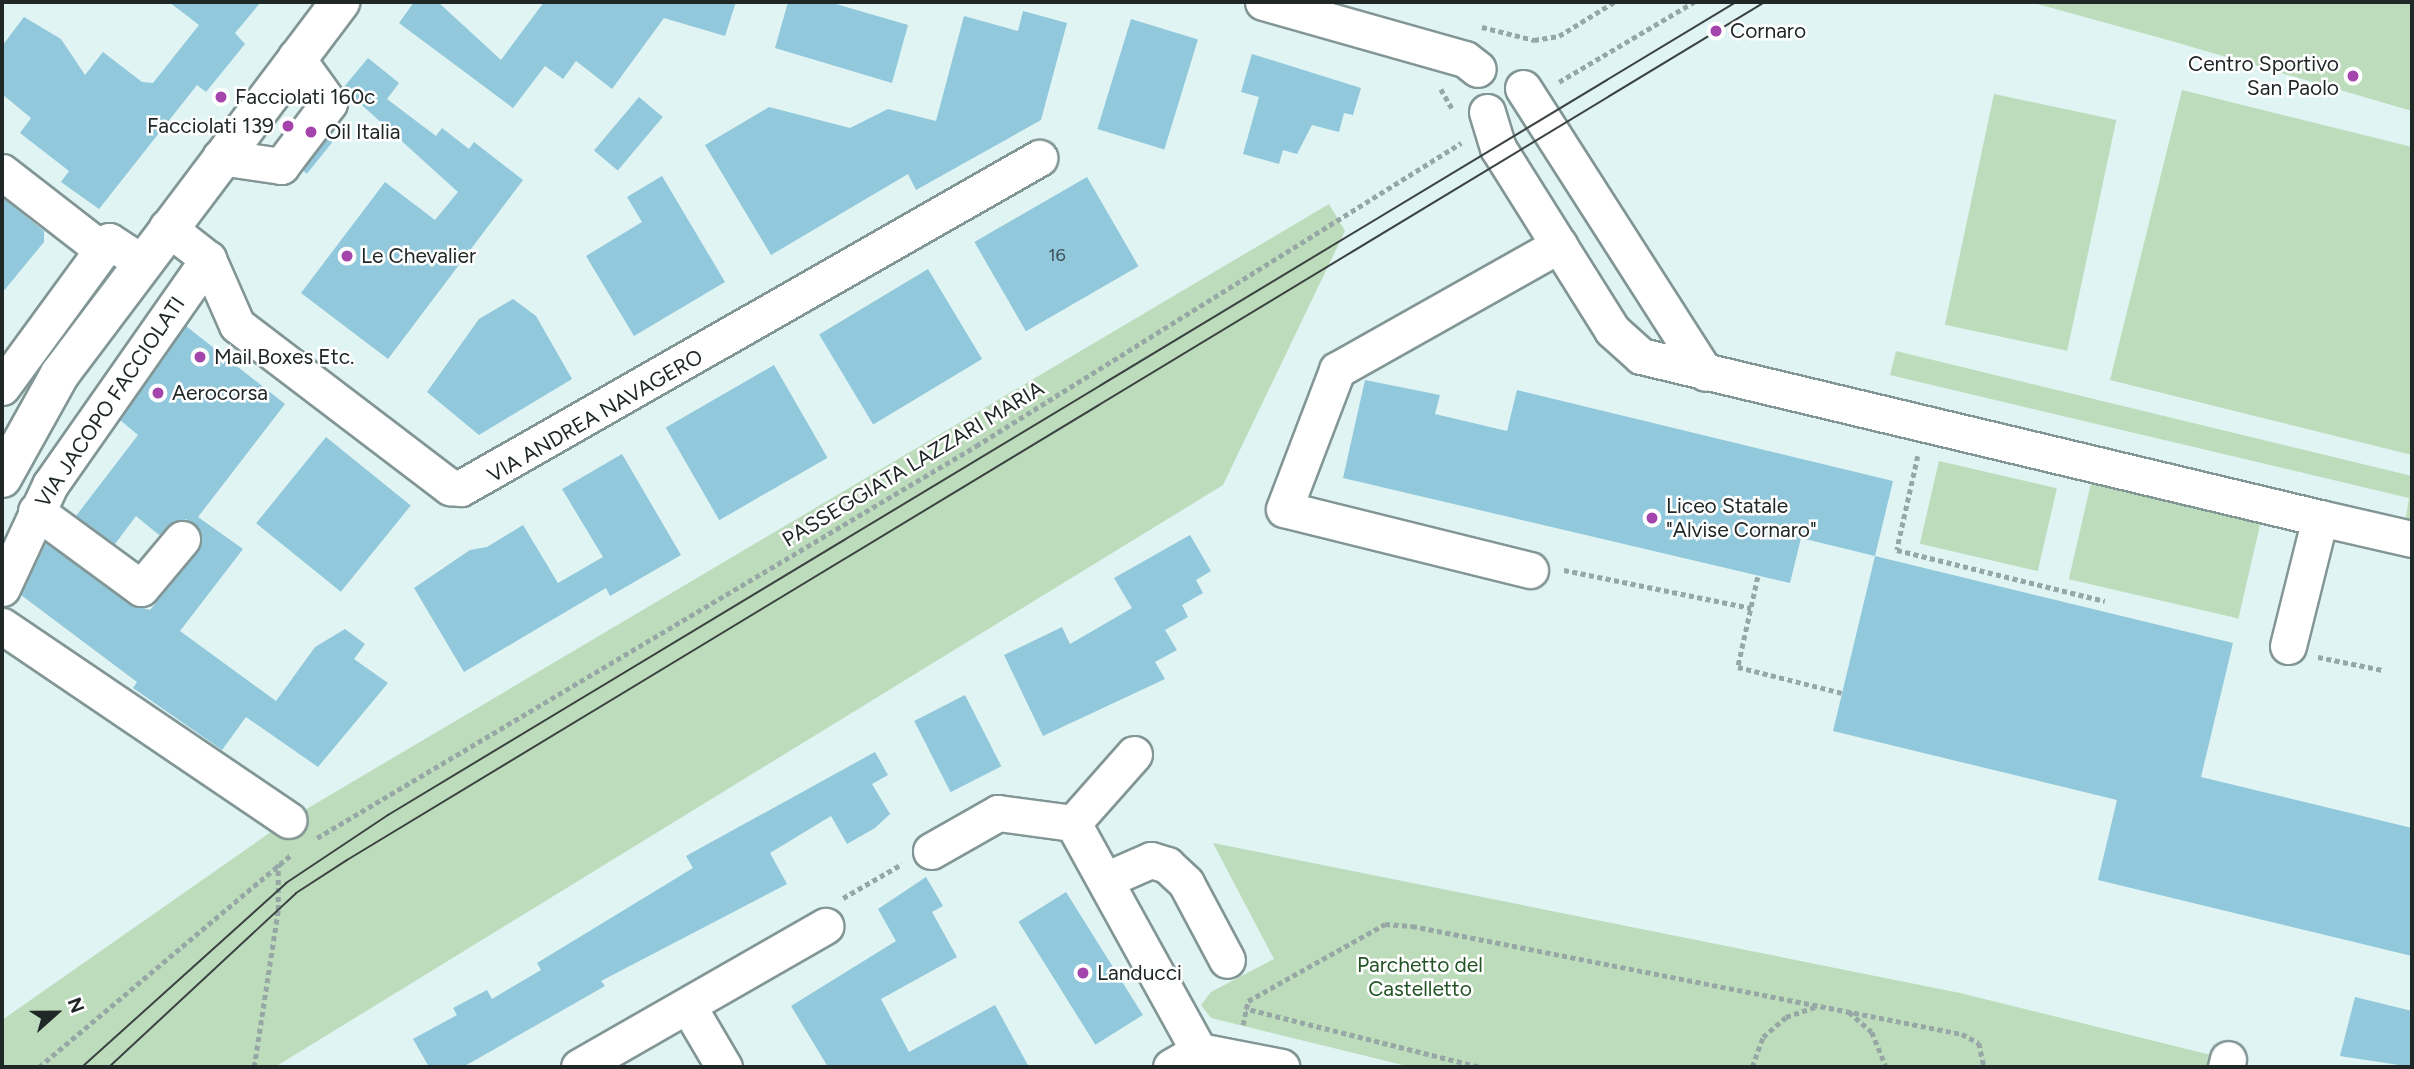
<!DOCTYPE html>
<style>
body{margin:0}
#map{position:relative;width:2414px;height:1069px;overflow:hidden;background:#dff4f3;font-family:Figtree,sans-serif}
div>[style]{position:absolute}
.green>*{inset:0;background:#bddcbc;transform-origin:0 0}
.building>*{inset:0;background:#92c8db;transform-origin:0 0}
.path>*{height:4.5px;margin-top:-2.25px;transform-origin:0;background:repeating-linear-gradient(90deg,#97a7a6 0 5px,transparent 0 8.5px)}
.roads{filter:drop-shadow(2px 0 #839696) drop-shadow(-2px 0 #839696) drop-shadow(0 2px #839696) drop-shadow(0 -2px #839696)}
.minor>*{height:35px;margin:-17.5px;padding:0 17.5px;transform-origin:17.5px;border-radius:17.5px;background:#fff}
.major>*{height:38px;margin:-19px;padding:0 19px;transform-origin:19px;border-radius:19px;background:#fff}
.tram>*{height:2px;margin:-1px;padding:0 1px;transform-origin:1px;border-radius:1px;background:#3a4242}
.dots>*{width:19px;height:19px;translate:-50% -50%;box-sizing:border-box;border:4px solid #fff;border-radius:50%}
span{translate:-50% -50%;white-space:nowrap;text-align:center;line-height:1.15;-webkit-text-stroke:5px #fff;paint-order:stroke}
.number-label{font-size:18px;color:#3c4f54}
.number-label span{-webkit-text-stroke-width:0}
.poi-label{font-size:21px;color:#202727}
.left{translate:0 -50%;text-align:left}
.right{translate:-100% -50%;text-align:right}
.street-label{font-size:21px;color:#202727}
.park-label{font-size:21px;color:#225325}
.frame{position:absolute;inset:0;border:4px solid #202727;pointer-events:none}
.north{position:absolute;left:21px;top:978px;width:70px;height:70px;-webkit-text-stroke:5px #fff;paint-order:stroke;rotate:69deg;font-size:19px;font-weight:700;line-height:28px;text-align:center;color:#202727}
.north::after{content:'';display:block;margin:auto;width:24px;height:32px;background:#202727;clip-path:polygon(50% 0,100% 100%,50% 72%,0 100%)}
</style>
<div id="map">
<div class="green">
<i style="clip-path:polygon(2030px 2px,2412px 2px,2412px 111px,2175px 42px)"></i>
<i style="clip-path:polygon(2182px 90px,2412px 147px,2412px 455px,2110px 380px)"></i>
<i style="left:1994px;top:94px;width:125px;height:236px;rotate:12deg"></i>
<i style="clip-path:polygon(1329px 204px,1345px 231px,1223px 485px,275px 1067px,2px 1067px,2px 1020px,288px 820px)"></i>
<i style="clip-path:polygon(1896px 351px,2412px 476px,2412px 525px,2405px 523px,2409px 498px,1890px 375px)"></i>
<i style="left:1939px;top:461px;width:121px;height:85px;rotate:13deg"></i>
<i style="left:2092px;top:479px;width:174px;height:103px;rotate:13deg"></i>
<i style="clip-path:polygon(1213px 843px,1960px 993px,2211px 1055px,2208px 1067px,1411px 1067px,1211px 1018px,1201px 1005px,1211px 992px,1274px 959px)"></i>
</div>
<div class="building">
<i style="clip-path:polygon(169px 2px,261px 2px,235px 33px,245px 44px,206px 92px,197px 85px,99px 209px,61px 182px,69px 171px,20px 133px,31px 118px,2px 94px,2px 46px,24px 17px,61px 39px,85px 75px,103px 52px,142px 82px,153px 83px,199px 25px)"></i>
<i style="clip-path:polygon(414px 2px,438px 2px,501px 60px,544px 2px,736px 2px,725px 36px,664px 18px,612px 89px,576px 61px,563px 79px,545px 66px,513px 108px,399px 23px)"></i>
<i style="clip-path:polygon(788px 2px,829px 2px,908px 25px,892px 83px,775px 48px)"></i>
<i style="clip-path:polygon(1023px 11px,1067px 23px,1041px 120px,916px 190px,908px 174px,771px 255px,705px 145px,769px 107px,850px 128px,888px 109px,936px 121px,964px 16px,1018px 31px)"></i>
<i style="left:1131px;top:19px;width:70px;height:115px;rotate:17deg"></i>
<i style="clip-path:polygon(1252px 54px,1361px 88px,1353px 115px,1344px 113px,1339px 132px,1312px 125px,1297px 154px,1283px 150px,1279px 164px,1243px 154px,1259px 97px,1241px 92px)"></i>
<i style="clip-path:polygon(368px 58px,399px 83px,387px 99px,436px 136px,442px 128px,469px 149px,474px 142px,523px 180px,388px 359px,301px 293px,385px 182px,435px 220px,458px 192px,343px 88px)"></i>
<i style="left:639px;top:97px;width:31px;height:70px;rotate:40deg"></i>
<i style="left:328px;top:138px;width:6px;height:41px;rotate:39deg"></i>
<i style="clip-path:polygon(662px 176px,725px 282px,634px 336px,586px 256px,642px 222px,627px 197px)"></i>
<i style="left:1087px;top:177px;width:103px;height:130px;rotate:60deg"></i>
<i style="clip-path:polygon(2px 197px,44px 231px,44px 242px,2px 293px)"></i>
<i style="left:928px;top:269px;width:105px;height:127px;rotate:59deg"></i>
<i style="clip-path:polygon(513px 299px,536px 316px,572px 379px,479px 435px,427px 392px,479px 319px)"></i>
<i style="clip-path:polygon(186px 326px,285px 404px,198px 517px,243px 549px,180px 631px,276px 701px,315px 647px,345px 629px,365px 644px,354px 659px,388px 683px,318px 767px,246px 717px,222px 750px,133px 688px,137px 682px,21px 595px,46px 543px,129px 604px,150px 610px,198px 551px,201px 533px,186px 519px,159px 535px,136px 516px,115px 544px,76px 516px,138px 435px,120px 420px)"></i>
<i style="left:774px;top:365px;width:107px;height:125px;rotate:60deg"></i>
<i style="clip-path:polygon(1365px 380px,1440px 395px,1435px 414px,1507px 431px,1517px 390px,1893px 481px,1875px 556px,1801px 538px,1790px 583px,1343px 478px)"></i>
<i style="left:326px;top:437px;width:109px;height:111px;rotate:39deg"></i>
<i style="clip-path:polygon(622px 454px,681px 555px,610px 596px,606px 588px,464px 672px,414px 588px,470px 550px,487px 547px,523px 525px,558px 583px,603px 557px,562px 489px)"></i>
<i style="clip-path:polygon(1190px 535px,1211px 571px,1196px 580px,1203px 593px,1182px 605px,1188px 617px,1165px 630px,1177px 650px,1155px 662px,1165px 679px,1043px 736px,1004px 655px,1062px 627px,1070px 644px,1132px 608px,1114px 578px)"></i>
<i style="clip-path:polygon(1875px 556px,2233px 643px,2201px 777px,2412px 828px,2412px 956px,2098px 880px,2117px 800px,1833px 731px)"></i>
<i style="left:965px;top:695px;width:80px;height:57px;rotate:63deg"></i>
<i style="clip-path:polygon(875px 752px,888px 775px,872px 784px,890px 814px,875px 828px,847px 844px,831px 816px,770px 853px,787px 884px,601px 981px,605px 986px,463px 1067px,429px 1067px,413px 1039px,457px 1015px,453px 1008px,487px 990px,492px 999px,541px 970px,537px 963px,693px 868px,686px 856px)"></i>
<i style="clip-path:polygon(926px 877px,943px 906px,932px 912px,957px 957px,881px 999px,909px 1052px,995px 1005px,1029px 1067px,828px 1067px,791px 1006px,896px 941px,878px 909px)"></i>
<i style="left:1066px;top:892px;width:145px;height:56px;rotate:58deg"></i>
<i style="clip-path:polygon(2355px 997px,2412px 1011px,2412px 1067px,2340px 1056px)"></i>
</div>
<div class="path">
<i style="left:1482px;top:27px;width:54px;rotate:14deg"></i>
<i style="left:1534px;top:40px;width:25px;rotate:-9deg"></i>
<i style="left:1559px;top:36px;width:65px;rotate:-31.7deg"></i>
<i style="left:1559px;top:82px;width:157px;rotate:-30.7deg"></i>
<i style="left:1441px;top:89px;width:22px;rotate:60deg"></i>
<i style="left:1918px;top:456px;width:96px;rotate:102.6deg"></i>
<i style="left:1897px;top:550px;width:214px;rotate:13.8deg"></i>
<i style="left:1564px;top:570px;width:191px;rotate:11.5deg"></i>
<i style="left:1758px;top:577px;width:92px;rotate:102.5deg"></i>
<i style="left:1738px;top:667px;width:107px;rotate:14deg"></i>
<i style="left:2318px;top:657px;width:66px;rotate:11.3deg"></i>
<i style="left:317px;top:838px;width:767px;rotate:-30.75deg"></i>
<i style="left:976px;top:446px;width:572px;rotate:-31.99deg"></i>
<i style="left:843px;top:898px;width:68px;rotate:-30deg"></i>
<i style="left:1849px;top:1012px;width:30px;rotate:41deg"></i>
<i style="left:1872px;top:1032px;width:38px;rotate:68deg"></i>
<i style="left:1243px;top:1025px;width:16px;rotate:-79deg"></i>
<i style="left:39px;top:1067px;width:331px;rotate:-40.1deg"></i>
<i style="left:254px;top:1067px;width:159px;rotate:-81.3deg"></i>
<i style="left:278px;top:910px;width:46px;rotate:-90deg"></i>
<i style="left:1478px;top:1067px;width:239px;rotate:-166deg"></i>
<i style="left:1246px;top:1009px;width:8px;rotate:-76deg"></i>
<i style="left:1248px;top:1001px;width:157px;rotate:-29.3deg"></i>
<i style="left:1385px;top:924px;width:27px;rotate:4deg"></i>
<i style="left:1412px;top:926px;width:561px;rotate:11.11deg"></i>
<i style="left:1962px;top:1034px;width:19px;rotate:28deg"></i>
<i style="left:1979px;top:1043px;width:25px;rotate:78deg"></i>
<i style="left:1752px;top:1067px;width:32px;rotate:-70deg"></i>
<i style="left:1763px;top:1037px;width:30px;rotate:-41deg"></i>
<i style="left:1786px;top:1017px;width:34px;rotate:-19deg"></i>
</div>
<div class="roads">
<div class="minor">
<i style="left:1263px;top:2px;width:210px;rotate:15.8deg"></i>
<i style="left:1465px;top:59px;width:16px;rotate:38deg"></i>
<i style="left:1523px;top:88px;width:338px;rotate:57.4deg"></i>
<i style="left:1487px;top:112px;width:38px;rotate:73deg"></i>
<i style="left:1498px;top:148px;width:215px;rotate:57.9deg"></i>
<i style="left:1612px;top:330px;width:39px;rotate:42deg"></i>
<i style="left:1641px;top:356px;width:698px;rotate:13.42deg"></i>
<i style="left:220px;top:157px;width:62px;rotate:8.4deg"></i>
<i style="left:281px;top:166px;width:79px;rotate:-52.7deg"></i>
<i style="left:329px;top:103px;width:57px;rotate:-125.7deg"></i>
<i style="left:2px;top:172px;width:124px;rotate:37.8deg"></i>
<i style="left:167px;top:227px;width:52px;rotate:38deg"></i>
<i style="left:208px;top:259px;width:72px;rotate:66.3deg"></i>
<i style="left:237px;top:325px;width:268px;rotate:37.3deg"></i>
<i style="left:450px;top:487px;width:11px;rotate:5deg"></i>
<i style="left:461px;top:488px;width:666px;rotate:-29.72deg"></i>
<i style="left:2px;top:387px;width:181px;rotate:-53.8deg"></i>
<i style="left:109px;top:241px;width:37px;rotate:33deg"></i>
<i style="left:36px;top:511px;width:130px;rotate:36.3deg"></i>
<i style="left:141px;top:588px;width:64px;rotate:-50.1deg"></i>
<i style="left:1530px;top:570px;width:253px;rotate:-166.1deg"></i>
<i style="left:1284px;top:509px;width:149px;rotate:-69.1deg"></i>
<i style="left:1337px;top:370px;width:255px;rotate:-29.4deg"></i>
<i style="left:2px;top:588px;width:114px;rotate:-65deg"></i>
<i style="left:50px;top:485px;width:276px;rotate:-55deg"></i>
<i style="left:2px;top:626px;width:346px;rotate:34.1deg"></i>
<i style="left:2288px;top:646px;width:132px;rotate:-76deg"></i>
<i style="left:2320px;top:518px;width:94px;rotate:12.9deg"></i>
<i style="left:1073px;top:823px;width:260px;rotate:61.1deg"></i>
<i style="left:931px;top:851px;width:77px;rotate:-29.6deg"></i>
<i style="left:998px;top:813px;width:76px;rotate:7.6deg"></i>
<i style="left:1073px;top:823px;width:92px;rotate:-48.5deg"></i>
<i style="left:1105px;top:880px;width:50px;rotate:-23.5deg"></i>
<i style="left:1151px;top:860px;width:17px;rotate:17deg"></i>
<i style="left:1167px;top:865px;width:26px;rotate:43deg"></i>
<i style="left:1186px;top:883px;width:87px;rotate:62deg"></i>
<i style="left:688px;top:1006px;width:71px;rotate:59.5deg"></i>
<i style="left:579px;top:1067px;width:284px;rotate:-29.8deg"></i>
<i style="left:1171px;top:1067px;width:32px;rotate:-30deg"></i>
<i style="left:1199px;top:1051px;width:84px;rotate:11deg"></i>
<i style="left:2226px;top:1067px;width:8px;rotate:-76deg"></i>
</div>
<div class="major">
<i style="left:2px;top:478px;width:119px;rotate:-60.9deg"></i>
<i style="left:60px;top:374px;width:466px;rotate:-53deg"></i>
</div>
</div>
<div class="tram">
<i style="left:82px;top:1067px;width:275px;rotate:-42deg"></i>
<i style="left:286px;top:883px;width:123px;rotate:-33.7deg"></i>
<i style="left:388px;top:815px;width:1574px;rotate:-31.09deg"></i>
<i style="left:109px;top:1067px;width:255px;rotate:-42.9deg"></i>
<i style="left:296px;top:893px;width:61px;rotate:-32.9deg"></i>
<i style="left:347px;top:860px;width:1657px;rotate:-31.18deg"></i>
</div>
<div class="dots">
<i style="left:1716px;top:31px;background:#a445ad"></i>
<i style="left:2353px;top:76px;background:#a445ad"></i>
<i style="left:221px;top:97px;background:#a445ad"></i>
<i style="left:288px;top:126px;background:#a445ad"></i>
<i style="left:311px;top:132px;background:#a445ad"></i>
<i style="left:347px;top:256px;background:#a445ad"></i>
<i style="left:200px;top:357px;background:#a445ad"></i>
<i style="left:158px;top:393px;background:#a445ad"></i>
<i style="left:1652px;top:518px;background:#a445ad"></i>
<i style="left:1083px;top:973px;background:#a445ad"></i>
</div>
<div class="number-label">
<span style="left:1057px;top:255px">16</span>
</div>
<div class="poi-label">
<span class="left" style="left:1730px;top:31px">Cornaro</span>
<span class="right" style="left:2339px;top:76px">Centro Sportivo<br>San Paolo</span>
<span class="left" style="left:235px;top:97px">Facciolati 160c</span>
<span class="right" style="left:274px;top:126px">Facciolati 139</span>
<span class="left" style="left:325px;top:132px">Oil Italia</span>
<span class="left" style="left:361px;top:256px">Le Chevalier</span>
<span class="left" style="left:214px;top:357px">Mail Boxes Etc.</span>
<span class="left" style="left:172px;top:393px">Aerocorsa</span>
<span class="left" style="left:1666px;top:518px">Liceo Statale<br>"Alvise Cornaro"</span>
<span class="left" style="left:1097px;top:973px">Landucci</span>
</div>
<div class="street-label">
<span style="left:110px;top:402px;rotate:-56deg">VIA JACOPO FACCIOLATI</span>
<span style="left:595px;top:416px;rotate:-30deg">VIA ANDREA NAVAGERO</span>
<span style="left:913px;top:464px;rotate:-31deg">PASSEGGIATA LAZZARI MARIA</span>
</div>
<div class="park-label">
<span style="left:1420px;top:977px">Parchetto del<br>Castelletto</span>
</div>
<div class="frame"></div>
<div class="north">N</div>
</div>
